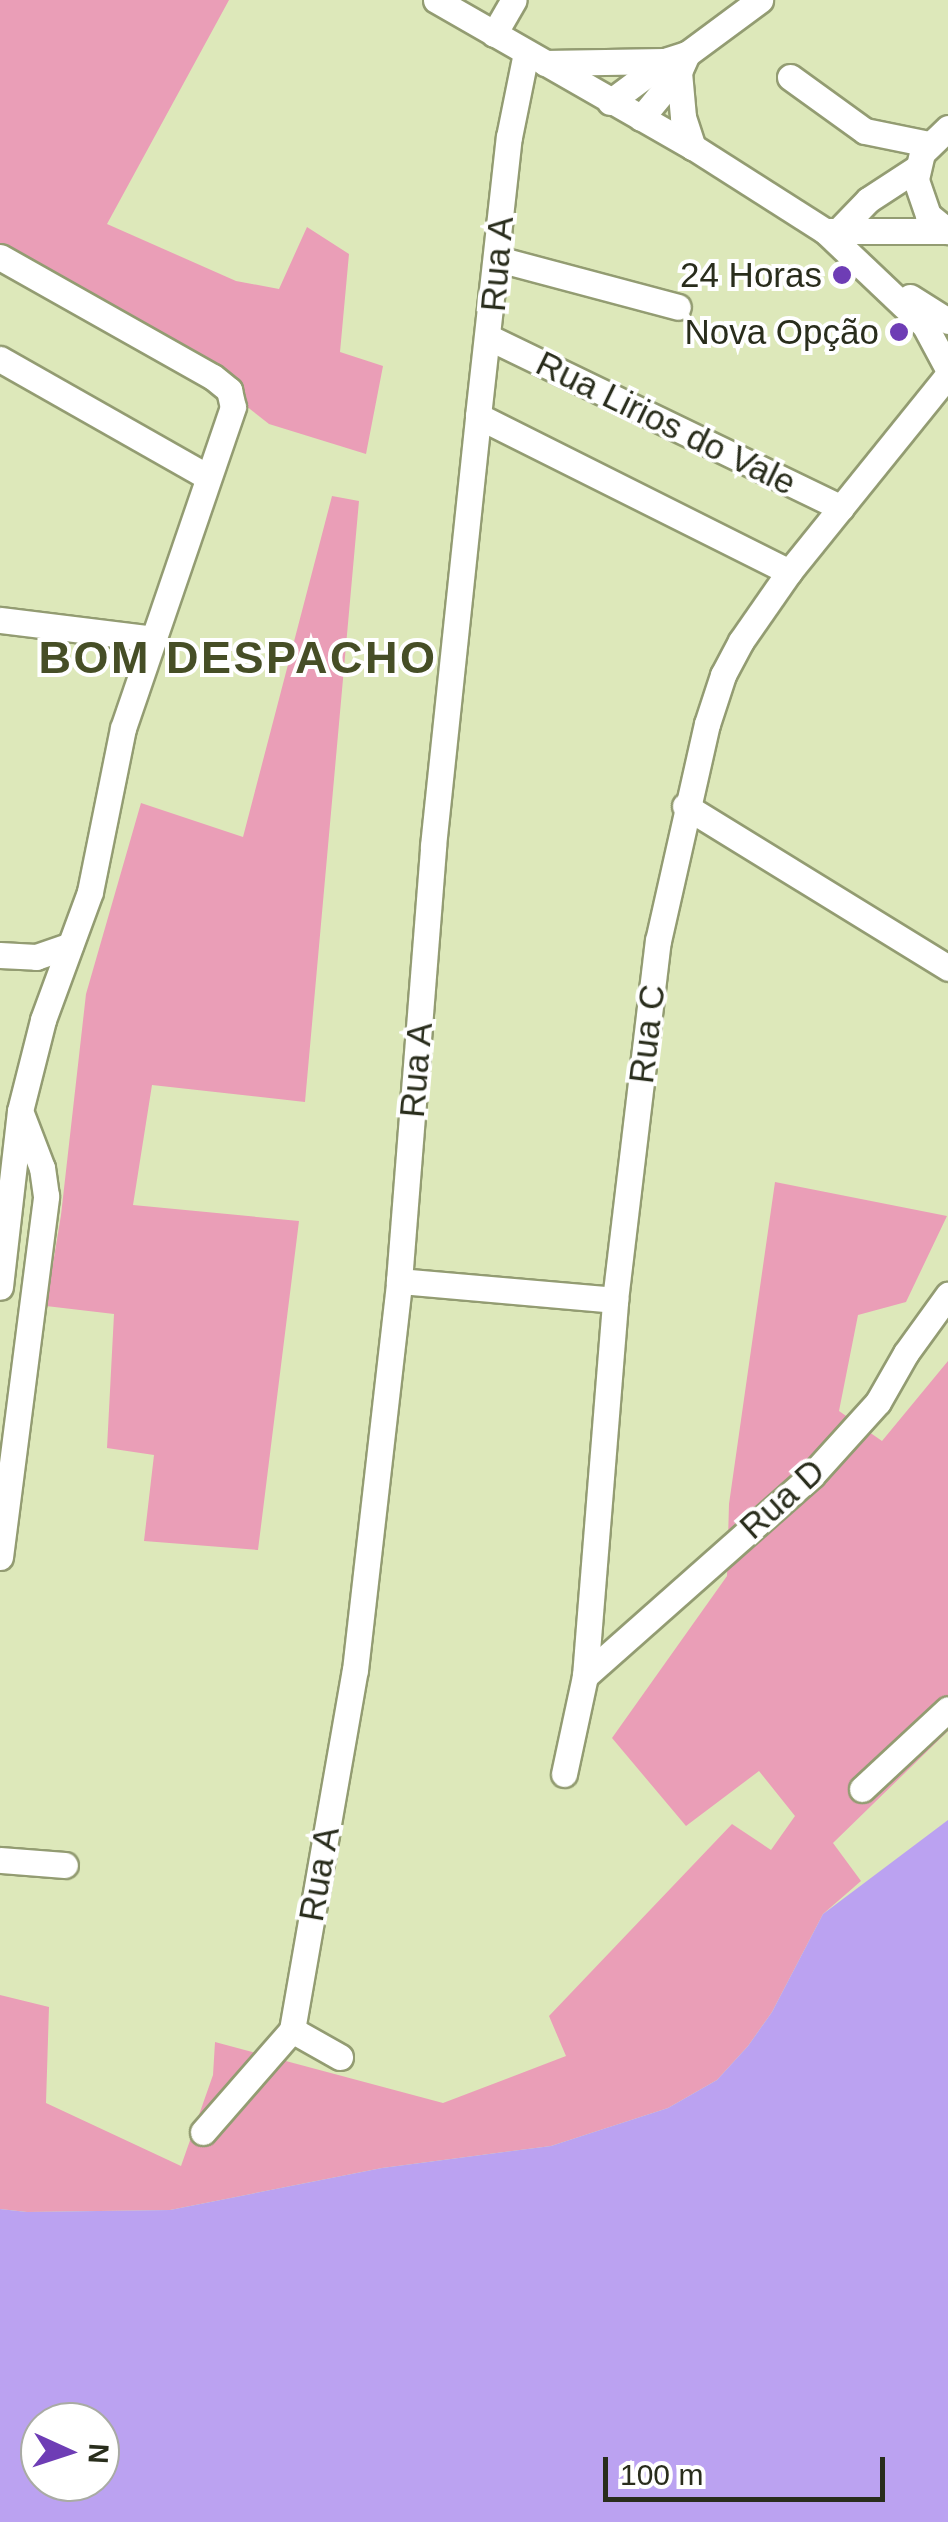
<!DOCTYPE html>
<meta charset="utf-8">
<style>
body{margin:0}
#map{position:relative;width:948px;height:2522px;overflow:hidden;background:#dde8ba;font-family:Helvetica,sans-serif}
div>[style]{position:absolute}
.green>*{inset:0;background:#ea9eb7}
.water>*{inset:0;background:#bba2f1}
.roads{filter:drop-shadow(2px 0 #939c72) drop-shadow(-2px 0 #939c72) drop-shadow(0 2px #939c72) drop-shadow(0 -2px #939c72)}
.minor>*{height:25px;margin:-12.5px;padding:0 12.5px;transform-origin:12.5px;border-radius:12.5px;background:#fff}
.dots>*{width:28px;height:28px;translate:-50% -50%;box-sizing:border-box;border:5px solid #fff;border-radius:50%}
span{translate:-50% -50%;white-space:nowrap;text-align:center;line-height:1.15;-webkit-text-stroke:8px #fff;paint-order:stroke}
.street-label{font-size:35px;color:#292d1c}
.poi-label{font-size:35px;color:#292d1c}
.right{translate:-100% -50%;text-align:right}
.district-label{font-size:45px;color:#464e26;font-weight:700;letter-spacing:2.5px}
.north{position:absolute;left:20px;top:2402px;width:100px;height:100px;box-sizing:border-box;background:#fff;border:2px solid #a9aba4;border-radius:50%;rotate:93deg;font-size:28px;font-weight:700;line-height:40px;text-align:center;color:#292d1c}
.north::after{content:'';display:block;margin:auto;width:35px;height:45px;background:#6e3db5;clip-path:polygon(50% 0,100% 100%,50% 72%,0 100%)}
.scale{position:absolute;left:603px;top:2457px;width:282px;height:45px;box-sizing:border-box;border:5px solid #292d1c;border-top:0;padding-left:12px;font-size:30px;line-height:35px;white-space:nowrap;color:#292d1c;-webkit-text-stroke:8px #fff;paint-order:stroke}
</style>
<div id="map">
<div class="green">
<i style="clip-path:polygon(0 0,229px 0,107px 224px,236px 281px,279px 289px,307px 227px,349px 254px,340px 352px,383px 366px,366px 454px,269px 424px,241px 402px,0 259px)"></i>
<i style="clip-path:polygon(332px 496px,359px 501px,305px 1102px,152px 1085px,133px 1205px,299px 1221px,258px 1550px,144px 1541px,154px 1455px,107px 1448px,114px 1314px,46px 1306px,61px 1215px,86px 994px,141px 803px,243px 837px)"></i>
<i style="clip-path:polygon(775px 1182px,947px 1216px,906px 1302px,858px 1315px,839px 1411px,882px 1441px,948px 1361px,948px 1731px,833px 1843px,861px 1881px,823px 1914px,772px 2012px,748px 2046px,717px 2080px,668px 2108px,551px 2146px,382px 2168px,170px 2210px,27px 2212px,0 2209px,0 1995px,49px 2007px,46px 2103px,181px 2166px,213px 2075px,215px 2042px,443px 2103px,566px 2056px,549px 2016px,732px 1824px,771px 1850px,795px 1816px,759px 1771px,686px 1826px,612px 1738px,727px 1576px,729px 1504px)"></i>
</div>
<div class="water">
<i style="clip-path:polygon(evenodd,948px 1820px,948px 2522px,0 2522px,0 2209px,27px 2212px,170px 2210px,382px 2168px,551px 2146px,668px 2108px,717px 2080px,748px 2046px,772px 2012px,823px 1914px,948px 1820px,40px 2422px,100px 2422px,100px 2482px,40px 2482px,40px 2422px)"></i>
</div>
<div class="roads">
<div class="minor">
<i style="left:436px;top:0;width:296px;rotate:29.8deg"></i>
<i style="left:693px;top:147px;width:156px;rotate:32.5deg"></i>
<i style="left:825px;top:231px;width:138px;rotate:43.5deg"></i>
<i style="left:925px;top:326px;width:49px;rotate:61.9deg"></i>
<i style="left:494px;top:34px;width:39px;rotate:-60deg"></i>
<i style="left:545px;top:63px;width:120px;rotate:-1deg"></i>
<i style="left:679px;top:72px;width:45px;rotate:84.9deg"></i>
<i style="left:683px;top:117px;width:32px;rotate:72deg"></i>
<i style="left:790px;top:77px;width:92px;rotate:35.8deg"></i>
<i style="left:865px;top:131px;width:65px;rotate:11.5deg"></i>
<i style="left:610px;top:102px;width:69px;rotate:-36.7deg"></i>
<i style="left:665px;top:61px;width:23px;rotate:-18deg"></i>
<i style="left:687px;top:54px;width:91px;rotate:-36.5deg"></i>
<i style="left:641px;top:118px;width:60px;rotate:-50.4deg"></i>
<i style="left:679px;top:72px;width:20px;rotate:-66deg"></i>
<i style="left:948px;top:128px;width:36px;rotate:136deg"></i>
<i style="left:922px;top:153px;width:28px;rotate:103deg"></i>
<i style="left:916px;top:180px;width:37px;rotate:71deg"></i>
<i style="left:928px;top:215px;width:26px;rotate:39deg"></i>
<i style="left:841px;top:228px;width:39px;rotate:-46deg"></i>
<i style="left:868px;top:200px;width:59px;rotate:-33.1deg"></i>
<i style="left:825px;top:231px;width:121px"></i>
<i style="left:0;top:257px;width:244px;rotate:29.4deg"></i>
<i style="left:213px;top:377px;width:21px;rotate:39deg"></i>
<i style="left:229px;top:390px;width:17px;rotate:77deg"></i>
<i style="left:233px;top:407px;width:339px;rotate:108.9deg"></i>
<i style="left:123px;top:728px;width:167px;rotate:101.4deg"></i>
<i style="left:90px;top:892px;width:136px;rotate:110.2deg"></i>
<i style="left:43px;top:1020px;width:94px;rotate:104.2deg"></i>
<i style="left:20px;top:1111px;width:177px;rotate:96.5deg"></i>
<i style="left:498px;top:259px;width:186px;rotate:14.9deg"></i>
<i style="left:910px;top:297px;width:45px;rotate:32.3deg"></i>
<i style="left:490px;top:338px;width:390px;rotate:25.8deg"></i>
<i style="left:0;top:359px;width:237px;rotate:29.6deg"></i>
<i style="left:478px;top:416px;width:348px;rotate:26.6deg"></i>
<i style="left:0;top:620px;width:155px;rotate:7deg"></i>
<i style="left:685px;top:806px;width:309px;rotate:31.6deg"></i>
<i style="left:0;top:955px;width:36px;rotate:3deg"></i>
<i style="left:36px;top:957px;width:36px;rotate:-19deg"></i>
<i style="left:399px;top:1281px;width:217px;rotate:5deg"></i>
<i style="left:0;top:1557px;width:364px;rotate:-82.7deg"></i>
<i style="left:46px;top:1196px;width:28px;rotate:-98deg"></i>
<i style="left:42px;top:1168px;width:56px;rotate:-111deg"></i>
<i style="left:585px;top:1676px;width:303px;rotate:-41.5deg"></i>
<i style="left:812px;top:1475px;width:98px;rotate:-47.9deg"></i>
<i style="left:878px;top:1402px;width:56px;rotate:-60.3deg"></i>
<i style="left:906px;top:1353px;width:72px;rotate:-54.1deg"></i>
<i style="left:564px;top:1774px;width:100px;rotate:-77.9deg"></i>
<i style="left:585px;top:1676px;width:377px;rotate:-85.4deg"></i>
<i style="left:615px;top:1300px;width:362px;rotate:-83.2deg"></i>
<i style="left:658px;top:941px;width:222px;rotate:-77.3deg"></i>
<i style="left:707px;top:724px;width:52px;rotate:-71.9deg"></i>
<i style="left:723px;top:675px;width:38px;rotate:-62deg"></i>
<i style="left:741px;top:641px;width:84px;rotate:-55.2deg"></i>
<i style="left:789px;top:572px;width:253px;rotate:-51.1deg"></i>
<i style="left:862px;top:1789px;width:117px;rotate:-42.9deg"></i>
<i style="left:0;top:1860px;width:65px;rotate:4.4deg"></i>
<i style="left:340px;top:2057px;width:55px;rotate:-150.6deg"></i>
<i style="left:292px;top:2030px;width:365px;rotate:-80.1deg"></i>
<i style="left:355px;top:1670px;width:391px;rotate:-83.5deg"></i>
<i style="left:399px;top:1281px;width:436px;rotate:-85.5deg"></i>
<i style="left:433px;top:846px;width:432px;rotate:-84deg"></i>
<i style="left:478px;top:416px;width:281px;rotate:-83.7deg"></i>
<i style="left:509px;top:137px;width:86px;rotate:-78.6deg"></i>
<i style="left:203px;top:2132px;width:135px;rotate:-48.9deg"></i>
</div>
</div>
<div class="dots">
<i style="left:842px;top:275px;background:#6e3db5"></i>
<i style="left:899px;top:332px;background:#6e3db5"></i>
</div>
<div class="street-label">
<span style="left:497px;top:264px;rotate:-85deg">Rua A</span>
<span style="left:666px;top:423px;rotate:26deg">Rua Lirios do Vale</span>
<span style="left:647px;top:1034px;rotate:-83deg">Rua C</span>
<span style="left:416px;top:1070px;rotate:-85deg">Rua A</span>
<span style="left:782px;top:1499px;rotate:-42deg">Rua D</span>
<span style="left:319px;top:1874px;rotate:-80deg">Rua A</span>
</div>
<div class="poi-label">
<span class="right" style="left:822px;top:275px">24 Horas</span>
<span class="right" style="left:879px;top:332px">Nova Opção</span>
</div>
<div class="district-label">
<span style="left:238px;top:658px">BOM DESPACHO</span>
</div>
<div class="north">N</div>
<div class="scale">100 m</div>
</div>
